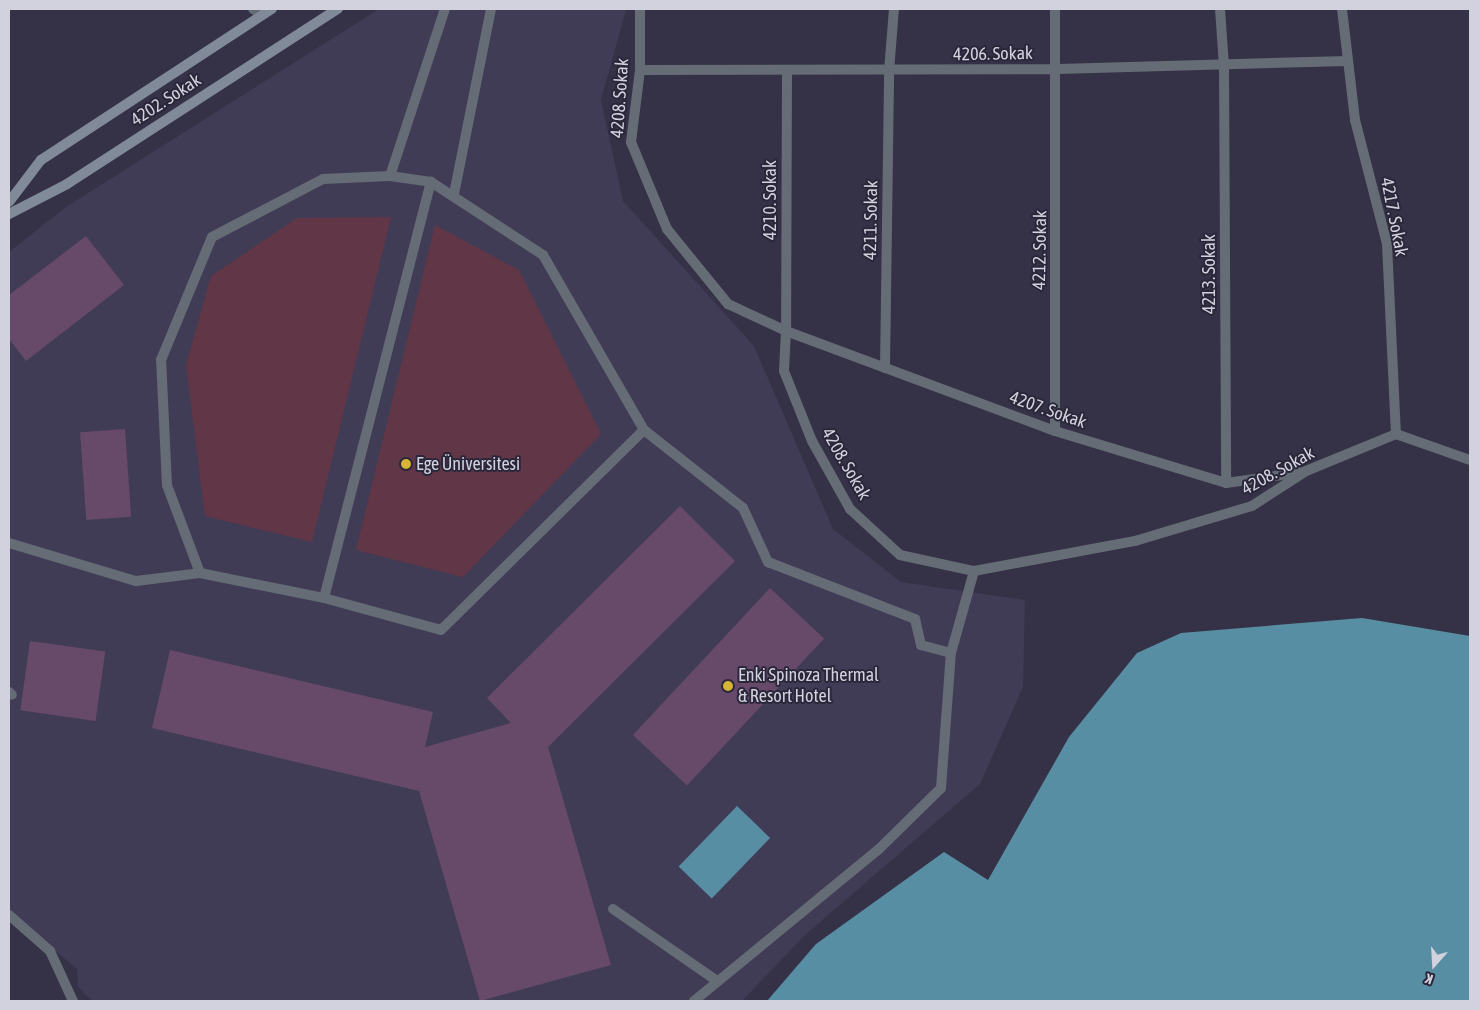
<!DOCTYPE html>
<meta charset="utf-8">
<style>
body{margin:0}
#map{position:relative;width:1479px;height:1010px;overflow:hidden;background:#353146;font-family:"Asap Condensed",sans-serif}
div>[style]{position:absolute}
.built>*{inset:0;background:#403c56}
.green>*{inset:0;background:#613646}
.water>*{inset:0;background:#588ea4;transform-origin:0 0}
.building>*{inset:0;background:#67496a;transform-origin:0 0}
.lane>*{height:10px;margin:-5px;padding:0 5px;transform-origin:5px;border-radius:5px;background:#656c75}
.street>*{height:10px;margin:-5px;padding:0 5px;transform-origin:5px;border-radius:5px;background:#656c75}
.secondary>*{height:10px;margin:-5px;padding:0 5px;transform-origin:5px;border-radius:5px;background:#808a98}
.dots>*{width:14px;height:14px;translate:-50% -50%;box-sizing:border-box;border:2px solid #2b273b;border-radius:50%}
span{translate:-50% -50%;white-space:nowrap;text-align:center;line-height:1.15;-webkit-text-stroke:4px #2b273b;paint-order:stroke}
.street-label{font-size:18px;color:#d2d1de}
.poi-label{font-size:18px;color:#d2d1de}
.left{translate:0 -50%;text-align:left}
.frame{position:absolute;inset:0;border:10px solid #d2d1de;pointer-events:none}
.north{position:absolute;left:1409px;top:940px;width:50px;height:50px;-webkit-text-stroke:4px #2b273b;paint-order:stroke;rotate:199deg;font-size:14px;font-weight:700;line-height:20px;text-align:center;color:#d2d1de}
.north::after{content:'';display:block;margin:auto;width:18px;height:22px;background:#d2d1de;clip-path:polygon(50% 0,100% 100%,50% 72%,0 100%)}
</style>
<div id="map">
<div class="built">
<i style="clip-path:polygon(379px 9px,626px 10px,601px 100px,623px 201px,754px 346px,833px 529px,901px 582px,1025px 600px,1023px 687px,980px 784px,805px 935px,742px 1001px,92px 1001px,78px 987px,77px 969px,9px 911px,9px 252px,66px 207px)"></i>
</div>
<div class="green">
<i style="clip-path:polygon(391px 217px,312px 542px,205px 516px,186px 365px,211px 276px,297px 218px)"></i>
<i style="clip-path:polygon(435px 225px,519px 270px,601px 434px,463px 577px,356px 550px)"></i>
</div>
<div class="water">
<i style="clip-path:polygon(1362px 618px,1470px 636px,1470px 1001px,767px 1001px,816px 944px,944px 852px,988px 880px,1069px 737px,1137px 653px,1181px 633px)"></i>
<i style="left:737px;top:806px;width:46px;height:84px;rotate:44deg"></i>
</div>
<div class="building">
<i style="clip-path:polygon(86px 236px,124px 285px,26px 361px,9px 339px,9px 295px)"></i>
<i style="left:125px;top:429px;width:88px;height:45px;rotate:86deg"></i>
<i style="clip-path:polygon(680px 506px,735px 561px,548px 747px,611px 965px,480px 1001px,419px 791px,152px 728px,170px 650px,433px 712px,425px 747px,511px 723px,487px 698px)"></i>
<i style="left:770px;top:588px;width:74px;height:201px;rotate:43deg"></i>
<i style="left:30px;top:641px;width:76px;height:70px;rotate:8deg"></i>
</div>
<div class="lane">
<i style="left:390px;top:176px;width:176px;rotate:-71.8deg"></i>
<i style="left:454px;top:194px;width:189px;rotate:-78.7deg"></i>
<i style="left:9px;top:543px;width:133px;rotate:16.7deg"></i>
<i style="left:136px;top:581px;width:64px;rotate:-7.1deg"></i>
<i style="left:200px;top:573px;width:126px;rotate:11.4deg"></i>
<i style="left:324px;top:598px;width:121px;rotate:15.3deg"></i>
<i style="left:441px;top:630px;width:285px;rotate:-44.6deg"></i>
<i style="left:200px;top:573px;width:94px;rotate:-110.6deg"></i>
<i style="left:167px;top:485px;width:125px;rotate:-92.7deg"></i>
<i style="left:161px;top:360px;width:133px;rotate:-67.5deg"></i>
<i style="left:212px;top:237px;width:125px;rotate:-27.6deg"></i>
<i style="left:323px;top:179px;width:67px;rotate:-2.6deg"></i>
<i style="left:390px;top:176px;width:41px;rotate:8.3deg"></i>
<i style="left:431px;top:182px;width:134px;rotate:33.1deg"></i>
<i style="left:543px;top:255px;width:202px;rotate:60deg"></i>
<i style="left:644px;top:430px;width:126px;rotate:38.2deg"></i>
<i style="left:743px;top:508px;width:60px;rotate:65.2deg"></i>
<i style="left:768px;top:562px;width:158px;rotate:21.2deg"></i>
<i style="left:915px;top:619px;width:27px;rotate:77deg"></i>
<i style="left:921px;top:645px;width:31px;rotate:15deg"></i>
<i style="left:324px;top:598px;width:430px;rotate:-75.6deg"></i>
<i style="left:9px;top:692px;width:4px;rotate:45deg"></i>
<i style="left:613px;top:909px;width:126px;rotate:34.7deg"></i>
<i style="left:9px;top:915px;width:55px;rotate:41.3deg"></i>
<i style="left:50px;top:951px;width:55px;rotate:65.3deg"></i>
<i style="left:694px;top:1001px;width:238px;rotate:-39.4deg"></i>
<i style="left:878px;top:850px;width:88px;rotate:-44.5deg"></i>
<i style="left:941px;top:788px;width:135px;rotate:-85.8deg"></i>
<i style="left:951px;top:653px;width:85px;rotate:-74.3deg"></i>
</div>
<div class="street">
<i style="left:253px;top:9px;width:11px;rotate:27deg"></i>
<i style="left:640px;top:9px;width:61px;rotate:90deg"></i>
<i style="left:640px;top:70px;width:73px;rotate:97.1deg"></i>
<i style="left:631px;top:142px;width:94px;rotate:67.5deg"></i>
<i style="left:667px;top:229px;width:97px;rotate:50.9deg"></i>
<i style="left:728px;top:304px;width:64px;rotate:25deg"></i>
<i style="left:786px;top:331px;width:40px;rotate:92.9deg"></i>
<i style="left:784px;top:371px;width:75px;rotate:68.2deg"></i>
<i style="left:812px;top:441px;width:78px;rotate:60.8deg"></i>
<i style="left:850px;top:509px;width:68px;rotate:42.6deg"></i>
<i style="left:900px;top:555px;width:76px;rotate:12.2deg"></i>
<i style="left:974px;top:571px;width:164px;rotate:-10.6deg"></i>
<i style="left:1135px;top:541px;width:122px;rotate:-16.7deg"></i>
<i style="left:1252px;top:506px;width:64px;rotate:-32.9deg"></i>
<i style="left:1306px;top:471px;width:97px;rotate:-22.3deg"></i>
<i style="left:1220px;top:9px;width:57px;rotate:86deg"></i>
<i style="left:1224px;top:66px;width:417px;rotate:89.7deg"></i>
<i style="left:1342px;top:9px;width:112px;rotate:83.3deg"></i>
<i style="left:1355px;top:120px;width:128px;rotate:75.5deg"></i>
<i style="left:1387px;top:244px;width:190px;rotate:87.3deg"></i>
<i style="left:640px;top:70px;width:418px;rotate:-0.1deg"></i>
<i style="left:1058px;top:69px;width:289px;rotate:-1.6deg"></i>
<i style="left:787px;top:71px;width:260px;rotate:90.2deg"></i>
<i style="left:786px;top:331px;width:287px;rotate:20.4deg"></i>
<i style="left:1055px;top:431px;width:179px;rotate:16.9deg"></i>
<i style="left:1226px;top:483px;width:78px;rotate:-8.1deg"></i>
<i style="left:885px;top:368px;width:297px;rotate:-89.2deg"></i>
<i style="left:889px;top:71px;width:62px;rotate:-85.4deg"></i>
<i style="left:1055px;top:431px;width:422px;rotate:-90deg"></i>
<i style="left:1396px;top:434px;width:78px;rotate:19.4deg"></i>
</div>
<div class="secondary">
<i style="left:9px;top:202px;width:53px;rotate:-52.7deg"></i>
<i style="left:41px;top:160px;width:276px;rotate:-33.2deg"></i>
<i style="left:9px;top:214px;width:65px;rotate:-27.3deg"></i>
<i style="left:67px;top:184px;width:323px;rotate:-32.9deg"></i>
</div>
<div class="dots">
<i style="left:406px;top:464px;background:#d6b534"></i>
<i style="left:728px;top:686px;background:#d6b534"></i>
</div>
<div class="street-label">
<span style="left:993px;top:54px;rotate:-1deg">4206. Sokak</span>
<span style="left:620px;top:98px;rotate:-86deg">4208. Sokak</span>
<span style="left:166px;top:100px;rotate:-33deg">4202. Sokak</span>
<span style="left:770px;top:200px;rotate:-90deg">4210. Sokak</span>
<span style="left:1394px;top:217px;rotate:79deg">4217. Sokak</span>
<span style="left:871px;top:220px;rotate:-89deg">4211. Sokak</span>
<span style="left:1040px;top:250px;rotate:-89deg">4212. Sokak</span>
<span style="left:1209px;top:274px;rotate:-90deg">4213. Sokak</span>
<span style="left:1048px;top:410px;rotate:19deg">4207. Sokak</span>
<span style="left:846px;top:464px;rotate:60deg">4208. Sokak</span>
<span style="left:1278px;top:471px;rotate:-29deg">4208. Sokak</span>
</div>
<div class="poi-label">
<span class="left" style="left:416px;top:464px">Ege Üniversitesi</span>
<span class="left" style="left:738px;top:686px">Enki Spinoza Thermal<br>&amp; Resort Hotel</span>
</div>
<div class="frame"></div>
<div class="north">K</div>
</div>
